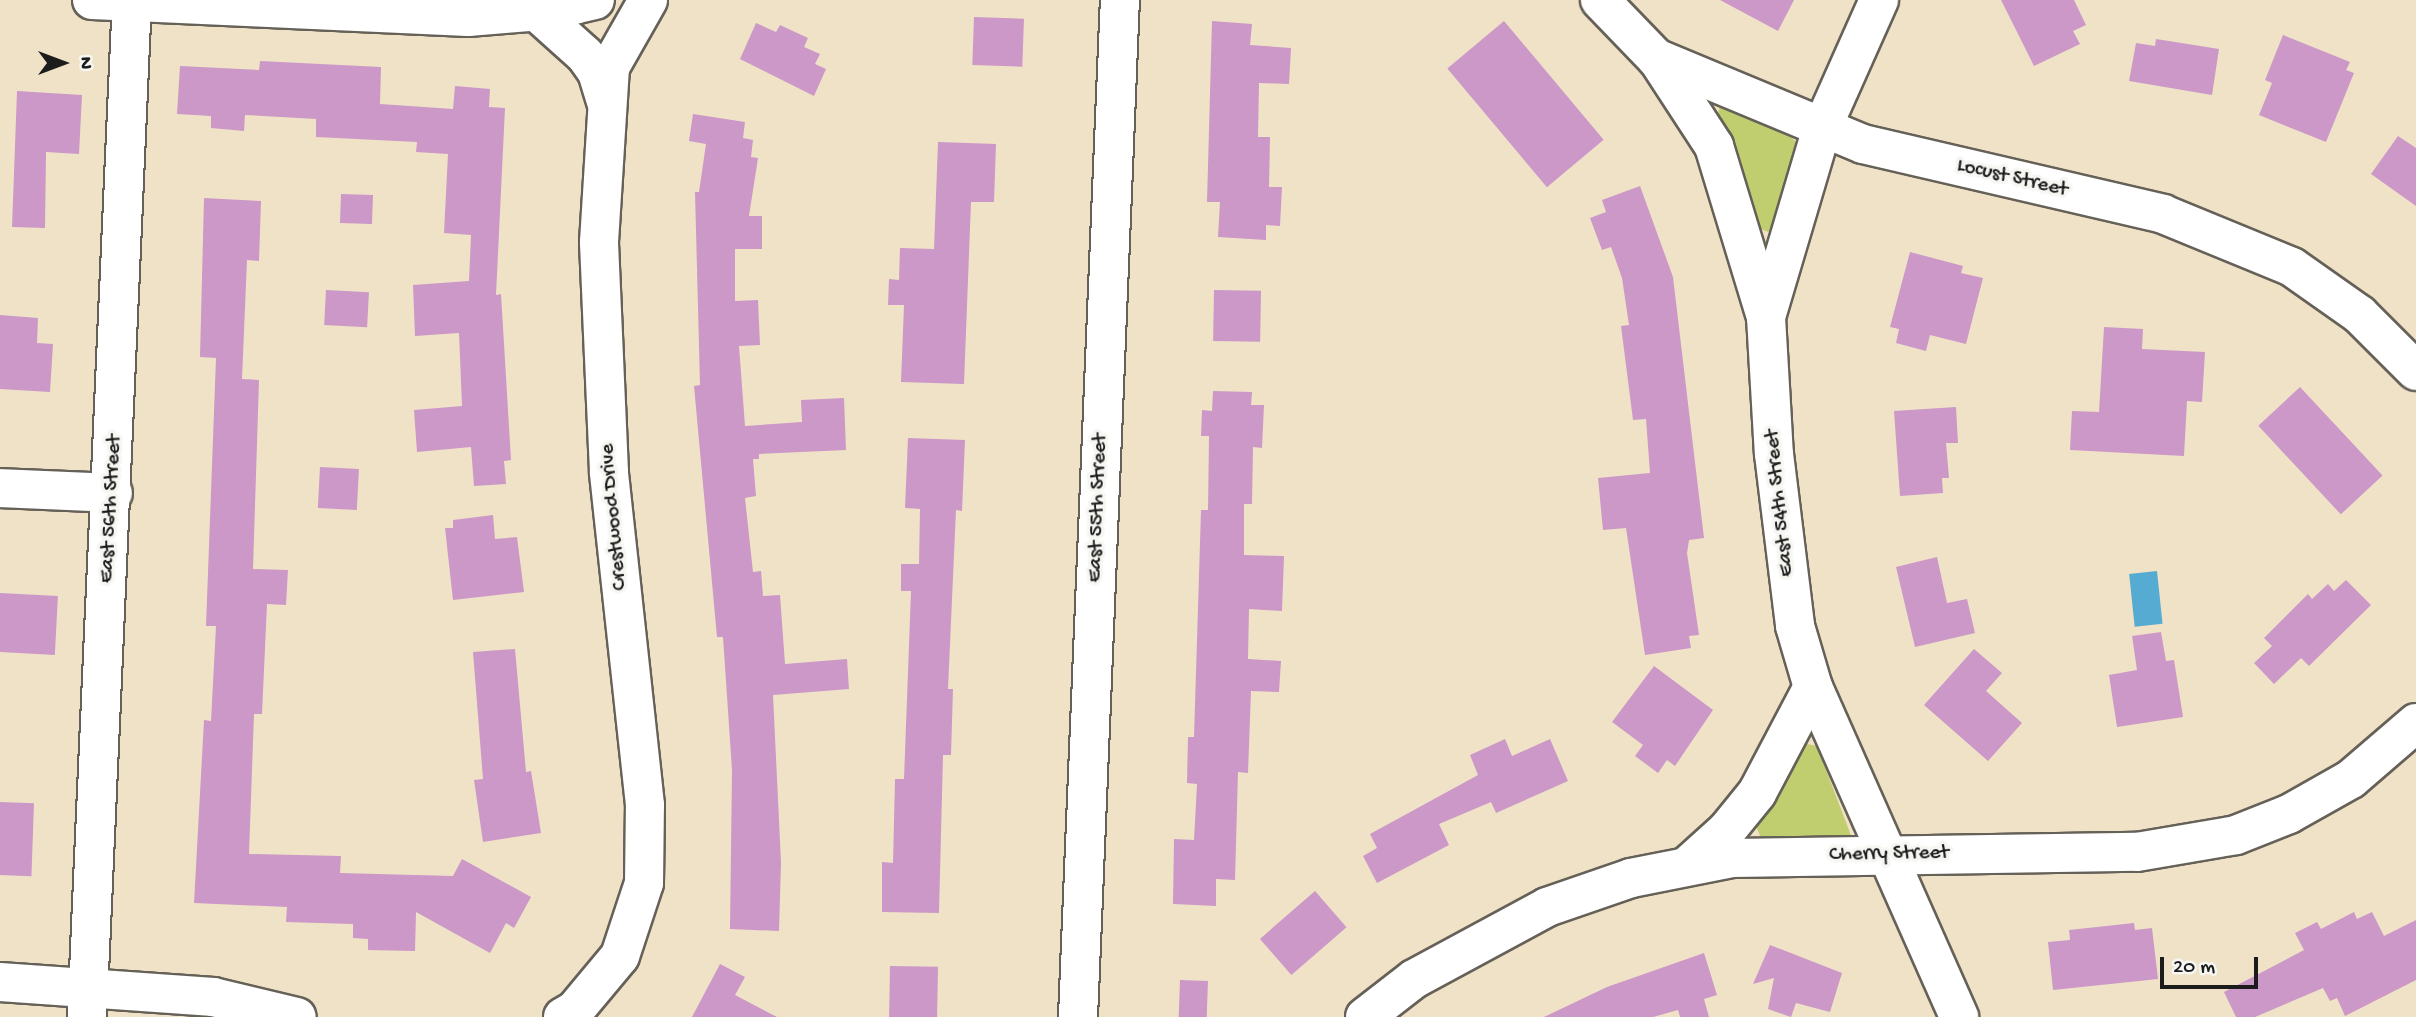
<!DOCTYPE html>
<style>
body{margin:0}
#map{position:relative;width:2416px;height:1017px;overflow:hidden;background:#f0e2c7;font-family:"Gochi Hand",sans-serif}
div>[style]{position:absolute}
.green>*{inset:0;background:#c1ce6f}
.water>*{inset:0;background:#55abd1;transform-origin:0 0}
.building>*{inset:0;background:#cb98c8;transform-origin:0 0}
.roads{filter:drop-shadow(2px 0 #666158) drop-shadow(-2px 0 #666158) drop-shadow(0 2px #666158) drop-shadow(0 -2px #666158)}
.minor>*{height:38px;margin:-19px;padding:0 19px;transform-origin:19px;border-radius:19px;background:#fff}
.major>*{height:38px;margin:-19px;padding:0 19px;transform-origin:19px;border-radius:19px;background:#fff}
span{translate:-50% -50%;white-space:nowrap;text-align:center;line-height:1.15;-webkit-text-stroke:7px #f6f6f2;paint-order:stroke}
.street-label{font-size:21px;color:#1c1c1c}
.north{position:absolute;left:28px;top:28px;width:70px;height:70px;-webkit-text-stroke:5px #f6f6f2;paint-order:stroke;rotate:90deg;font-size:19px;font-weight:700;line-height:28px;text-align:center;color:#1c1c1c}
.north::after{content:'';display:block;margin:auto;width:24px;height:32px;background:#1c1c1c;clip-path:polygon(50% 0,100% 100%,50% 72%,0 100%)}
.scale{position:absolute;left:2160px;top:957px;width:98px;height:32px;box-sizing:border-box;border:4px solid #1c1c1c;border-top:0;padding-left:9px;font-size:21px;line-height:24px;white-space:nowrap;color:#1c1c1c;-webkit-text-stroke:5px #f6f6f2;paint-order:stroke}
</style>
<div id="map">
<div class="green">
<i style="clip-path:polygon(1720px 106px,1784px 131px,1795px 141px,1796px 154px,1775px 227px,1768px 232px,1759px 228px,1716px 121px)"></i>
<i style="clip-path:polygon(1807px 744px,1817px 746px,1852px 838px,1761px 838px,1756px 826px)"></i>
</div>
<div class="water">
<i style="left:2157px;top:571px;width:53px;height:28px;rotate:84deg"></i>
</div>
<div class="building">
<i style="clip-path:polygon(1720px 0,1794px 0,1778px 31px)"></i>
<i style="clip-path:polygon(2001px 0,2074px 0,2086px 25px,2073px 31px,2080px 44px,2034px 66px)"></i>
<i style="left:974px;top:17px;width:50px;height:48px;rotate:2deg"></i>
<i style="clip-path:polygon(1212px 21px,1252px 24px,1250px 45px,1291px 48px,1289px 84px,1259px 83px,1258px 137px,1270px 137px,1269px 187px,1282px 187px,1280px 226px,1266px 225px,1266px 240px,1218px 237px,1220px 202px,1207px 202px)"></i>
<i style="left:1504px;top:21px;width:155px;height:74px;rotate:50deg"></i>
<i style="clip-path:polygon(756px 23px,776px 32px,780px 25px,808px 38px,804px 47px,820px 54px,815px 64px,826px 69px,814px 96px,740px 59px)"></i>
<i style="clip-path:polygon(2283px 35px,2350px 62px,2346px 70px,2354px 73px,2326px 142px,2259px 115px,2272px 83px,2265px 80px)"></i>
<i style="clip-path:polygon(2156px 39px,2219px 49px,2212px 95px,2129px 81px,2136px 43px,2155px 46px)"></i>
<i style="clip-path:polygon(260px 61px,381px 67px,380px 104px,453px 109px,455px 86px,490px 89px,489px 107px,505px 108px,496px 295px,501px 294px,511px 460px,504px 461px,506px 484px,474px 486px,471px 447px,417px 452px,414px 410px,462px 406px,459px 333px,415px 336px,413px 285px,469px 281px,471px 235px,444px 233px,448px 154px,416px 152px,417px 142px,316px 137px,316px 119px,245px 115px,244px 131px,211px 128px,211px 116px,177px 114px,180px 66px,259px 70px)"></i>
<i style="clip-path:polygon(17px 91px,82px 95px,79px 154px,46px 152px,45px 228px,12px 227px)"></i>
<i style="clip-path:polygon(693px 114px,745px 122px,743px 138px,753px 140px,751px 157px,758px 158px,749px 216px,762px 216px,762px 249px,735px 249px,735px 301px,758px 300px,760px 345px,739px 346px,745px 426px,802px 422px,801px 400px,844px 398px,846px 450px,759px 454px,759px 459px,753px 459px,756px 496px,745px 498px,753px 572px,761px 571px,763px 596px,780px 595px,785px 664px,847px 659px,849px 689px,773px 695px,781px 862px,779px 931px,730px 929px,732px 770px,723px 637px,717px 637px,694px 386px,700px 385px,695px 192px,699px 192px,706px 144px,689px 141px)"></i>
<i style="clip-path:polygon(2398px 136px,2416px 148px,2416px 206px,2371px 174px)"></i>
<i style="clip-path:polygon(938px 142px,996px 144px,994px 202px,971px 202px,964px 384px,901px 382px,904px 305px,888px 305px,889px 279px,899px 280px,900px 248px,934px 249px)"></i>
<i style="clip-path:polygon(1640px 186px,1673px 277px,1704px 538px,1689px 540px,1687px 553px,1699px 635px,1689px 636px,1691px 648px,1645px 655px,1626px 528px,1603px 530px,1598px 478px,1650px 473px,1646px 419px,1633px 420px,1621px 326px,1629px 325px,1622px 278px,1611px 247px,1602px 250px,1590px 218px,1606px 212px,1602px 200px)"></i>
<i style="left:341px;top:194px;width:32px;height:29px;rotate:2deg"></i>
<i style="clip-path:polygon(204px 198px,261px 201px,259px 261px,247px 260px,242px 379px,259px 380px,253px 569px,288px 570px,286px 605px,267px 604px,262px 714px,254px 714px,249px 854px,341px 856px,340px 873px,453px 876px,462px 859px,531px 897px,514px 928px,506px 923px,490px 953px,416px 912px,415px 951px,368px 950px,368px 939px,353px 938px,353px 924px,286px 922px,287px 907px,194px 903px,204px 720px,211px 721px,216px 626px,206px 626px,216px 358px,200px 357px)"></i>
<i style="clip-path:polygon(1910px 252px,1963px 266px,1961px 273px,1983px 278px,1966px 344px,1930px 335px,1926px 351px,1896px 343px,1899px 329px,1890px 327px)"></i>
<i style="left:326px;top:290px;width:43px;height:35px;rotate:3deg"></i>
<i style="left:1214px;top:290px;width:47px;height:51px;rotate:1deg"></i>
<i style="clip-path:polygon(0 315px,38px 318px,37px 343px,53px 344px,50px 392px,0 389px)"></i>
<i style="clip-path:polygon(2104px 327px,2143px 329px,2142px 349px,2205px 352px,2202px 402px,2187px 401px,2184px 456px,2070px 450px,2072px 411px,2099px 412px)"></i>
<i style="left:2300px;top:387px;width:121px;height:57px;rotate:47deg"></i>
<i style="clip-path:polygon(1213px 391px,1252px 392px,1251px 405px,1264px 405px,1262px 448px,1253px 447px,1252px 504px,1244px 504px,1244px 555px,1284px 556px,1282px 611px,1249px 609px,1248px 659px,1281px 661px,1279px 692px,1251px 691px,1248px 773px,1238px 772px,1235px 880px,1216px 879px,1216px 906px,1173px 904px,1174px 839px,1194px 840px,1197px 784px,1187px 783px,1188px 737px,1194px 737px,1201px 510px,1208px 510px,1209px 436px,1201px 436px,1202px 410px,1212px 411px)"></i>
<i style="clip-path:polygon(1956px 407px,1958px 443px,1946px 443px,1949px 478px,1942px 478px,1943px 493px,1900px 496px,1894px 411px)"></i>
<i style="clip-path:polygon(908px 438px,965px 440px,962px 511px,956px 510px,948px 689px,953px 689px,951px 755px,943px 755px,939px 913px,882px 912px,882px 862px,893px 863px,895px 779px,904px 779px,911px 591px,901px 591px,901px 564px,919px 564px,920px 509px,905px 508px)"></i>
<i style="left:320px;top:467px;width:39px;height:41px;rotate:3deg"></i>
<i style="clip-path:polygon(493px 515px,495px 539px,517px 537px,524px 592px,453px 600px,445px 528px,453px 528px,453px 520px)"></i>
<i style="clip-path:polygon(1937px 557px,1947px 603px,1967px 599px,1975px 633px,1915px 647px,1896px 567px)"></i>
<i style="clip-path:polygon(2346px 580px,2371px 605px,2309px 666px,2301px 658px,2274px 684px,2254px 663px,2272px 646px,2264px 638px,2308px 594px,2312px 599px,2328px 584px,2334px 591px)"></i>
<i style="left:0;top:593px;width:58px;height:59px;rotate:3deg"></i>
<i style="clip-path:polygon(2161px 632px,2166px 661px,2174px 660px,2183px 717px,2117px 727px,2109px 675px,2137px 670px,2132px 636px)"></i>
<i style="clip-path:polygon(515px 649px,526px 772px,531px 771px,541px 833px,483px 842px,474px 780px,483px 779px,473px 652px)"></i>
<i style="clip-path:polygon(1974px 649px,2002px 673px,1986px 691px,2022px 723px,1988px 761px,1924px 705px)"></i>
<i style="clip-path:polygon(1654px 666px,1713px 710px,1675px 766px,1667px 760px,1658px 773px,1635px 756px,1643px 745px,1612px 722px)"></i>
<i style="clip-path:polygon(1505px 739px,1512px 756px,1550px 739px,1568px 781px,1496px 813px,1491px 802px,1439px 824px,1449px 845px,1377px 883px,1363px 856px,1377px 848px,1370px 834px,1478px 775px,1470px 755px)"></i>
<i style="left:0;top:802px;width:34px;height:73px;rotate:2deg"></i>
<i style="left:1315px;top:891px;width:48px;height:73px;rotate:49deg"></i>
<i style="clip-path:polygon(2354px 912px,2357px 919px,2372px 912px,2384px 936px,2416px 920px,2416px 980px,2345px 1016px,2337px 998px,2330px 1001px,2323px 988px,2255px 1017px,2236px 1017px,2224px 992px,2304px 950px,2295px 933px,2317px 922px,2321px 929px)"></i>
<i style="clip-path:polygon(2134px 923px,2135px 930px,2152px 928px,2158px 979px,2053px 990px,2048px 942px,2070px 940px,2069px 930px)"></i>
<i style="clip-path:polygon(1770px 945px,1842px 973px,1830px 1012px,1796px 1003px,1791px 1017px,1768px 1009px,1774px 978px,1753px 984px)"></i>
<i style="clip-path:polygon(1704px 953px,1717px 995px,1704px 999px,1709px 1017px,1680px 1017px,1678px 1010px,1653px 1017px,1544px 1017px,1607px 987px)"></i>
<i style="clip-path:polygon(720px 964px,745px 977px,735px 995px,777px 1017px,692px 1017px)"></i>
<i style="left:890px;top:966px;width:48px;height:51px;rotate:1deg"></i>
<i style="left:1180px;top:980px;width:28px;height:37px;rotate:2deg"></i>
</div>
<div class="roads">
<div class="minor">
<i style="left:92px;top:0;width:376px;rotate:2.6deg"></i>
<i style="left:468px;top:17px;width:85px;rotate:-4.7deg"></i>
<i style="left:553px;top:10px;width:43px;rotate:-13.4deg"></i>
<i style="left:1600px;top:0;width:81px;rotate:46deg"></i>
<i style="left:1656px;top:58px;width:224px;rotate:22.6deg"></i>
<i style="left:1863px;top:144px;width:308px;rotate:13.1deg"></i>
<i style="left:2163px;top:214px;width:139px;rotate:22.3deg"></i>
<i style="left:2292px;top:267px;width:83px;rotate:35.2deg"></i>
<i style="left:2360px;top:315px;width:79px;rotate:45deg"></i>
<i style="left:1879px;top:0;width:140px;rotate:114deg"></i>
<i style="left:1822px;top:128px;width:197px;rotate:106.5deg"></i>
<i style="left:1766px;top:317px;width:137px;rotate:86.7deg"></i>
<i style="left:1774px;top:454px;width:173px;rotate:83deg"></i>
<i style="left:1795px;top:626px;width:64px;rotate:73.6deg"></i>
<i style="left:1813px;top:687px;width:361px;rotate:66.1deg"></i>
<i style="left:537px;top:12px;width:64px;rotate:41.9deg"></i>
<i style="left:585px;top:55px;width:21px;rotate:55deg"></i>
<i style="left:597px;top:72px;width:30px;rotate:73deg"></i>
<i style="left:1658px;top:60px;width:103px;rotate:56.9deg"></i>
<i style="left:1714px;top:146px;width:179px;rotate:73.1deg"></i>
<i style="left:0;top:488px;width:113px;rotate:2.5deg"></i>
<i style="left:1687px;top:866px;width:54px;rotate:-42deg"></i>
<i style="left:1727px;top:830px;width:48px;rotate:-51deg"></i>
<i style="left:1757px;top:793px;width:120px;rotate:-62.2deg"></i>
<i style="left:0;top:982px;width:214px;rotate:4deg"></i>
<i style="left:213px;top:997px;width:86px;rotate:13.4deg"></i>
<i style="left:87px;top:1017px;width:1018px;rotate:-87.47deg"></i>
<i style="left:563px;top:1017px;width:14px;rotate:-30deg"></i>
<i style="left:575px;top:1010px;width:70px;rotate:-50.2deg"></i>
<i style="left:620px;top:956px;width:77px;rotate:-71.8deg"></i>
<i style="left:644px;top:883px;width:78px;rotate:-89.3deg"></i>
<i style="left:645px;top:805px;width:335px;rotate:-96.2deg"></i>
<i style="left:609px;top:472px;width:230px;rotate:-92.5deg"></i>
<i style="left:599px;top:242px;width:175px;rotate:-86.4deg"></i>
<i style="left:610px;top:67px;width:77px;rotate:-60.4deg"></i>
<i style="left:1365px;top:1017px;width:62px;rotate:-37.8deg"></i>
<i style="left:1414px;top:979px;width:151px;rotate:-28.4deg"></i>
<i style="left:1547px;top:907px;width:89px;rotate:-19deg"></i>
<i style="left:1631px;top:878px;width:104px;rotate:-11.1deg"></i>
<i style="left:1733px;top:858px;width:404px;rotate:-0.9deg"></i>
<i style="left:2137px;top:852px;width:100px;rotate:-9.7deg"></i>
<i style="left:2236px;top:835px;width:57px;rotate:-21.6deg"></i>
<i style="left:2289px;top:814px;width:71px;rotate:-29.4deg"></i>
<i style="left:2351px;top:779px;width:86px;rotate:-40.7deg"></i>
</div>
<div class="major">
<i style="left:1078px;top:1017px;width:1018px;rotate:-87.64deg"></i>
</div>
</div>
<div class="street-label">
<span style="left:2012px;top:179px;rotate:13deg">Locust Street</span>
<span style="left:1781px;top:503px;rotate:-96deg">East 54th Street</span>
<span style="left:1099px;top:508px;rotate:-88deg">East 55th Street</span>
<span style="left:112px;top:509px;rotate:-87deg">East 56th Street</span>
<span style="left:615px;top:517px;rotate:-95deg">Crestwood Drive</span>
<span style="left:1889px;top:855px;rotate:-1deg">Cherry Street</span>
</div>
<div class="north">N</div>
<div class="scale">20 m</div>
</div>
